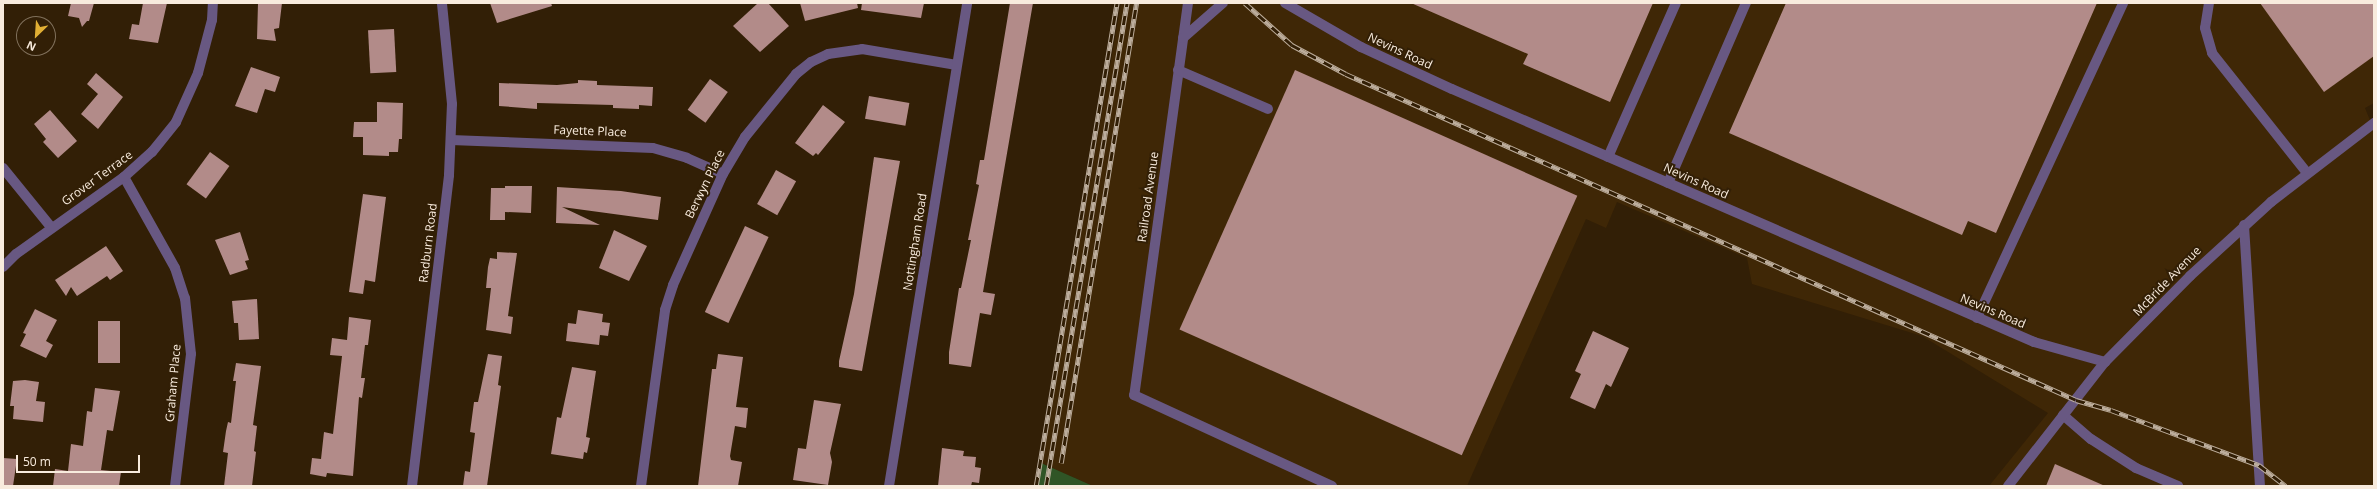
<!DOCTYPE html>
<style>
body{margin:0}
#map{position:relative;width:2377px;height:489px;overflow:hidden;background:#321f06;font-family:"Open Sans",sans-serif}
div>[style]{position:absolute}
.built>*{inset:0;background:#3f2706}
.green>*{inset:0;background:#305526}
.building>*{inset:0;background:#b28b89;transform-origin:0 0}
.minor>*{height:10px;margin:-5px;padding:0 5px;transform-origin:5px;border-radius:5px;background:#685882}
.rail>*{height:4.5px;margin-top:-2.25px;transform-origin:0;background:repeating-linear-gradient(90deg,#321f06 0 9px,#bcad9c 0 18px);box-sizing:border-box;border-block:1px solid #bcad9c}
span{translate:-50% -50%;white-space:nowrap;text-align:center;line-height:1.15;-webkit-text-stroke:4px #321f06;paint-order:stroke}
.street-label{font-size:12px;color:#f8ebdd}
.frame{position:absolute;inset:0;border:4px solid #f8ebdd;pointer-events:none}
.north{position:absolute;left:16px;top:16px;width:40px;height:40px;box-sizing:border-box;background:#321f06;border:1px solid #81715c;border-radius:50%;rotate:205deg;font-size:11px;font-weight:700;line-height:16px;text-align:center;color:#f8ebdd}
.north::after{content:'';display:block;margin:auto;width:14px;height:18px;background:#e1af34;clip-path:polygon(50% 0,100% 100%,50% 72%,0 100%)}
.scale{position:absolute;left:16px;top:455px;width:124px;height:18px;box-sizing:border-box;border:2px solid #f8ebdd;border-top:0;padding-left:5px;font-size:12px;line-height:14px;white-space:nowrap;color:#f8ebdd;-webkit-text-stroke:3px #321f06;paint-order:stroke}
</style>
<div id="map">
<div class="built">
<i style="clip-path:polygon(1121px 3px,2374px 3px,2374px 103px,2365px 108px,2374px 130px,2374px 486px,1989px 486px,2048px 413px,1922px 336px,1752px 284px,1747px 258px,1617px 202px,1606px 228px,1586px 219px,1467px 486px,1093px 486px,1041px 463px)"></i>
</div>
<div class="green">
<i style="clip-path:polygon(1041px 463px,1093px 486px,1038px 486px)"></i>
</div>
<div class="building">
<i style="clip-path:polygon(71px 3px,94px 3px,89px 21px,87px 21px,82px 27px,79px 18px,68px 16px)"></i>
<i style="clip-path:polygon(143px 3px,167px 3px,158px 43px,129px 39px,132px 24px,139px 25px)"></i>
<i style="clip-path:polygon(258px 3px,282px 3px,279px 28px,274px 29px,276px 41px,257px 39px)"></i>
<i style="clip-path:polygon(490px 3px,551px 3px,552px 6px,497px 23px)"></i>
<i style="clip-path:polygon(758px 3px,768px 3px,789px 26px,760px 52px,733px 26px)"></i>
<i style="clip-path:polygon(800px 3px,857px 3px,858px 8px,805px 21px)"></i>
<i style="clip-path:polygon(862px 3px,924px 3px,921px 18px,861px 10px)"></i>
<i style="clip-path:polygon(1010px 3px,1033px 3px,983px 292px,995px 294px,991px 315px,980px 313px,971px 367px,949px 364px,949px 352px,959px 288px,961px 288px,971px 240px,968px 240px,979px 185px,976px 184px,980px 160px,984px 160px)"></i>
<i style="clip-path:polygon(1411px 3px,1653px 3px,1610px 102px,1523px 64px,1528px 54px)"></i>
<i style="clip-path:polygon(1786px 3px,2097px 3px,1996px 233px,1968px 221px,1962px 235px,1729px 133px)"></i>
<i style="clip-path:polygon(2260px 3px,2374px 3px,2374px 56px,2324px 92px)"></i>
<i style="left:394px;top:29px;width:43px;height:26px;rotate:87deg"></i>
<i style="clip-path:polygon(251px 67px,280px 77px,275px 92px,265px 89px,257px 113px,235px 106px)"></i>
<i style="left:1295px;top:70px;width:309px;height:284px;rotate:24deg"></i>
<i style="clip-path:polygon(96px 73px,123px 97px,98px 129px,81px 114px,98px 94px,87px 84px)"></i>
<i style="left:710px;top:79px;width:22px;height:38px;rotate:36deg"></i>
<i style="clip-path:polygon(578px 80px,597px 81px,597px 85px,653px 87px,652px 106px,639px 105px,639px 109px,613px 108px,613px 105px,537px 103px,537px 109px,499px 106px,499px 83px,557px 85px,578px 83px)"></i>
<i style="left:869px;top:96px;width:41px;height:23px;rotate:10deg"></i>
<i style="clip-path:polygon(377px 102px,403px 103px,402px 139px,399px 139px,398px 152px,389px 152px,389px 156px,363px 155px,363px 137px,353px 137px,354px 122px,377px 122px)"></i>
<i style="clip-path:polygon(823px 105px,845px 122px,818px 155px,816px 153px,813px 156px,795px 143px)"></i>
<i style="clip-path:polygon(50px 110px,77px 141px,58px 158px,43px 142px,46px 139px,34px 124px)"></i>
<i style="left:210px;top:152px;width:24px;height:40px;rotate:36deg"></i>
<i style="clip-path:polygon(874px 157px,900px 161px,862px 371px,839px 367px,839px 361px,854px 294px)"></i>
<i style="left:776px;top:170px;width:23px;height:39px;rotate:29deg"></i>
<i style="clip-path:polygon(505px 186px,532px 186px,531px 213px,505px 212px,505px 220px,490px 220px,491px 188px,505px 188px)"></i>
<i style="clip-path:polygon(557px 187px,621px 191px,661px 197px,658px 220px,562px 207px,600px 225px,556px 223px)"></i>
<i style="clip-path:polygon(363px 194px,386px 197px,375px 282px,365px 280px,363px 294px,349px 292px)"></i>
<i style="left:745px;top:226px;width:26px;height:95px;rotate:25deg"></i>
<i style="clip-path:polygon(614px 230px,647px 246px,629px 281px,599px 268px)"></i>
<i style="clip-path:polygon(240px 232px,249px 260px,245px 261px,248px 269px,230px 275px,215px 240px)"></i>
<i style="clip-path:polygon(106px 246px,123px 271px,110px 280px,107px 276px,77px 296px,71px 287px,66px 296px,55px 280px)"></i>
<i style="clip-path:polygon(497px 252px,517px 253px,508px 316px,513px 317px,511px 334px,486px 330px,491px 288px,486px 288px,488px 267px,490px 258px,497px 259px)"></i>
<i style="clip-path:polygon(257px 299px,259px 339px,239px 340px,238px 323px,234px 323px,232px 301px)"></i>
<i style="clip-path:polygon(35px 309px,57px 320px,46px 341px,53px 345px,46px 358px,20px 346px,26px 334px,23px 333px)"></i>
<i style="clip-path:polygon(578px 310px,603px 314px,602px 322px,610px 323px,608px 336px,600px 335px,599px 345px,566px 341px,568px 323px,576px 324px)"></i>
<i style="clip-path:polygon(349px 317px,371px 320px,368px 345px,365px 345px,361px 378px,365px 378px,362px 398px,359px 397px,353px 476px,327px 473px,326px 477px,310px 474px,312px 458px,321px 459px,324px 432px,333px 434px,342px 356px,330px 355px,332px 338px,347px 340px)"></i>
<i style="left:98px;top:321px;width:22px;height:42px"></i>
<i style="clip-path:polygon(1593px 331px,1629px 348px,1611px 387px,1606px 384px,1595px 409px,1570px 398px,1581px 374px,1575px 371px)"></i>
<i style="clip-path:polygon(488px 354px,502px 356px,498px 385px,501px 386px,487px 486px,463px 486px,465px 471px,470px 472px,475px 433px,470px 432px,474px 402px,478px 402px)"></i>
<i style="clip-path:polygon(718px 354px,743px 357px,736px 407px,748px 408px,746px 428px,735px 426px,730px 456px,731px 460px,742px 462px,738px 486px,698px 486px,712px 369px,716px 369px)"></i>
<i style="clip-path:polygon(236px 363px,261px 366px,253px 425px,257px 426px,254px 451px,256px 452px,252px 486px,224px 486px,228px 453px,223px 452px,226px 431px,228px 422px,231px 423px,236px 381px,233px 381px)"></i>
<i style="clip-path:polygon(572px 367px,596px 371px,586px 437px,590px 438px,587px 453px,584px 452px,583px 459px,551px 454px,557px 417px,561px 418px)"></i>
<i style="clip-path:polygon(25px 380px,39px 382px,36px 401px,45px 402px,43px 422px,13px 419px,14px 406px,10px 406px,13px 381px)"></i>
<i style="clip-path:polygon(95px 388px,120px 391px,113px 431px,107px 430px,101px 470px,121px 472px,119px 486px,53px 486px,55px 469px,68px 471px,71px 444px,83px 446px,87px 411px,92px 412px)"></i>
<i style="clip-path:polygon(814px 400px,841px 404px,830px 453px,832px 462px,828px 485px,793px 480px,798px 448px,806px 449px)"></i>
<i style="clip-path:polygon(942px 448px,964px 451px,963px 456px,976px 457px,975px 467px,981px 468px,979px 483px,972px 482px,971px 486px,938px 486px)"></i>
<i style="clip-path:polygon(3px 458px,17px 459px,13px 486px,3px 486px)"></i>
<i style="clip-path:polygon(2055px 464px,2105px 486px,2046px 486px)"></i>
</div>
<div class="minor">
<i style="left:1188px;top:3px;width:396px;rotate:97.8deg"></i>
<i style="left:1134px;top:395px;width:218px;rotate:24.7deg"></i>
<i style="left:1285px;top:3px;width:88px;rotate:30.1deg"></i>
<i style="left:1361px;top:47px;width:100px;rotate:24.8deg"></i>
<i style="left:1452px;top:89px;width:635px;rotate:23.49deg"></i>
<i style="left:2034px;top:342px;width:74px;rotate:15.7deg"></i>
<i style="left:2209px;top:3px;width:25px;rotate:99deg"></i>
<i style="left:2205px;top:28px;width:26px;rotate:74deg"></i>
<i style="left:2212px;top:53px;width:153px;rotate:51.6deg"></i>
<i style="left:1183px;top:38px;width:53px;rotate:-41.2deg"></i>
<i style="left:1178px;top:70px;width:98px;rotate:23.4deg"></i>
<i style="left:451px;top:140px;width:202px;rotate:2.3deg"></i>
<i style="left:653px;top:148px;width:35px;rotate:16deg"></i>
<i style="left:687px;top:158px;width:39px;rotate:24deg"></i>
<i style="left:1608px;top:157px;width:168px;rotate:-66.2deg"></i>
<i style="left:3px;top:168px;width:76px;rotate:50.9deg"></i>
<i style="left:124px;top:177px;width:104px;rotate:60.7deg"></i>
<i style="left:175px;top:268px;width:32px;rotate:72deg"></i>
<i style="left:185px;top:298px;width:56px;rotate:83.9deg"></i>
<i style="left:191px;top:354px;width:133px;rotate:96.9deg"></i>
<i style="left:1668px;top:183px;width:196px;rotate:-66.6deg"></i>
<i style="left:2244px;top:225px;width:261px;rotate:86.5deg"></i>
<i style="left:3px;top:267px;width:18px;rotate:-45deg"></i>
<i style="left:16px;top:254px;width:133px;rotate:-35.5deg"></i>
<i style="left:124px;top:177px;width:38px;rotate:-42deg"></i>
<i style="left:152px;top:152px;width:38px;rotate:-51deg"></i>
<i style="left:176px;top:122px;width:54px;rotate:-65.8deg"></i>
<i style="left:198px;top:73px;width:55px;rotate:-75.2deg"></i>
<i style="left:212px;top:20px;width:17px;rotate:-87deg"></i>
<i style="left:1977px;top:318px;width:347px;rotate:-65.1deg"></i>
<i style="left:2063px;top:415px;width:37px;rotate:41deg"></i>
<i style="left:2091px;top:439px;width:54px;rotate:32.8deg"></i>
<i style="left:2136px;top:468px;width:46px;rotate:23.2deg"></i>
<i style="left:412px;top:486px;width:313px;rotate:-83.2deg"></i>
<i style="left:449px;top:175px;width:71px;rotate:-87.6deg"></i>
<i style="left:452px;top:104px;width:101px;rotate:-95.7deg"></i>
<i style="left:641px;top:486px;width:178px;rotate:-82.2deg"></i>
<i style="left:665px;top:310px;width:26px;rotate:-72deg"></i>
<i style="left:673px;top:285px;width:122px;rotate:-65.8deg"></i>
<i style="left:723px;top:174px;width:43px;rotate:-59.3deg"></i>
<i style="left:745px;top:137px;width:81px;rotate:-51deg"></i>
<i style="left:796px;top:74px;width:19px;rotate:-39deg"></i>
<i style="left:811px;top:62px;width:19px;rotate:-25deg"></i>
<i style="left:828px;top:54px;width:34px;rotate:-8deg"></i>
<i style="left:862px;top:49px;width:96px;rotate:9.6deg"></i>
<i style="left:889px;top:486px;width:489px;rotate:-80.8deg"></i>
<i style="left:2008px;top:486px;width:157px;rotate:-52deg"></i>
<i style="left:2105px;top:362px;width:121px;rotate:-45.3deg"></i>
<i style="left:2190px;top:276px;width:110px;rotate:-42.4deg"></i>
<i style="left:2271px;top:202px;width:130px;rotate:-37.5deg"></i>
</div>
<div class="rail">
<i style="left:1245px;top:3px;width:63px;rotate:41.8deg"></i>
<i style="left:1292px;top:45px;width:61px;rotate:28.2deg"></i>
<i style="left:1346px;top:74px;width:799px;rotate:24.06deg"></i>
<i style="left:2076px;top:400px;width:36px;rotate:16deg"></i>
<i style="left:2111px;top:410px;width:158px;rotate:20.4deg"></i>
<i style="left:2259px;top:465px;width:34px;rotate:38deg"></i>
<i style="left:1061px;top:463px;width:466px;rotate:-80.7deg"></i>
<i style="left:1036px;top:486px;width:490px;rotate:-80.5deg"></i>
<i style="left:1046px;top:486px;width:490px;rotate:-80.5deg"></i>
</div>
<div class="street-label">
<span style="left:1400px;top:51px;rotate:25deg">Nevins Road</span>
<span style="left:590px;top:131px;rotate:2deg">Fayette Place</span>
<span style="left:97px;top:178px;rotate:-36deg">Grover Terrace</span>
<span style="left:1696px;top:181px;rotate:24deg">Nevins Road</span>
<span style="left:705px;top:184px;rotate:-64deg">Berwyn Place</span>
<span style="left:1148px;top:197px;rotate:-82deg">Railroad Avenue</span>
<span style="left:915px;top:242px;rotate:-81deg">Nottingham Road</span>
<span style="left:428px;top:243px;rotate:-83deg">Radburn Road</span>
<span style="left:2167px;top:281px;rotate:-46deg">McBride Avenue</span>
<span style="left:1993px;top:311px;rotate:23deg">Nevins Road</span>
<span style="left:173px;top:383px;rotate:-85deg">Graham Place</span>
</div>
<div class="frame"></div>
<div class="north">N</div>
<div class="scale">50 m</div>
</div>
